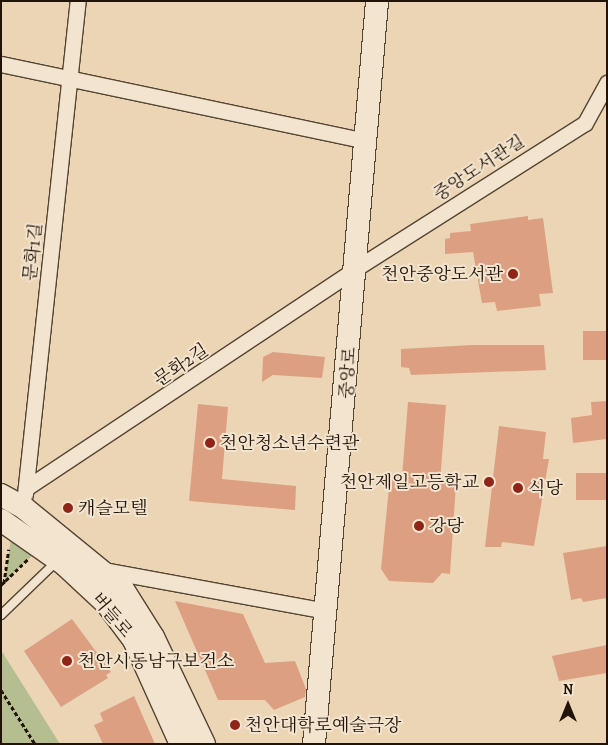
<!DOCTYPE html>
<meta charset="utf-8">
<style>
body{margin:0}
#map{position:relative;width:608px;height:745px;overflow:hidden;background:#ecd5b5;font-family:Alegreya,"Noto Serif KR",serif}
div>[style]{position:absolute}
.green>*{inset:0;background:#b5be90}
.building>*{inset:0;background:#dd9f81;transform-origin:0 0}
.path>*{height:3px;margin-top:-1.5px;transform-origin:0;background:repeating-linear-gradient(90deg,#221307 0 4px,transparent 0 6.5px)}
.roads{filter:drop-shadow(1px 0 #544432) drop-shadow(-1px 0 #544432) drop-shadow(0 1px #544432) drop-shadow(0 -1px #544432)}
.lane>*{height:8px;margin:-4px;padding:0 4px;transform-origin:4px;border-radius:4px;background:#f3e4cf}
.street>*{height:15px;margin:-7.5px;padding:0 7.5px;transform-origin:7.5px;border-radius:7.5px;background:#f3e4cf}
.secondary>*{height:22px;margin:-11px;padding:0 11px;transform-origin:11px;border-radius:11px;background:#f3e4cf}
.dots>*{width:14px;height:14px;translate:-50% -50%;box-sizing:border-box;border:2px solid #f3e4cf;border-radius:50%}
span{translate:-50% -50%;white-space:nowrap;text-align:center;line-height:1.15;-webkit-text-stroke:4px #f3e4cf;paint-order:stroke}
.street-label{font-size:18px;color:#221307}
.poi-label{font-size:18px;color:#221307}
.right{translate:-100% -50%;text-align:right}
.left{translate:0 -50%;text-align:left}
.frame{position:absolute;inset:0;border:2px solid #221307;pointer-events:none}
.north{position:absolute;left:543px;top:680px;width:50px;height:50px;-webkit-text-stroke:4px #f3e4cf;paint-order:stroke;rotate:0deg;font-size:14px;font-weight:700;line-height:20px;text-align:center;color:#221307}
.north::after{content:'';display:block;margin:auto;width:18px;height:22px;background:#221307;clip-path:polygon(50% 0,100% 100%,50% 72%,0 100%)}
</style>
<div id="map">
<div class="green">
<i style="clip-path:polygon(13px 526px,41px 547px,4px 583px)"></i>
<i style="clip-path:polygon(1px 650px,60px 744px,1px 744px)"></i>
</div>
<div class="building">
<i style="clip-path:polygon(528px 216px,528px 220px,543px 218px,553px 293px,539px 294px,541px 306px,497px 311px,495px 302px,482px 303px,473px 252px,445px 254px,445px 239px,450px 238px,450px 233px,471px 231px,470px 224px)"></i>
<i style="left:607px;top:331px;width:29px;height:24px;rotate:90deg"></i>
<i style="clip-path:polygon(472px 345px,544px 345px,546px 370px,411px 375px,409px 368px,401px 367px,401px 349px)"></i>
<i style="clip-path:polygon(273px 352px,325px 357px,322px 378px,273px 375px,262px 382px,263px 357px)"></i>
<i style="clip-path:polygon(607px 401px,607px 439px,573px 443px,571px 418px,592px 415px,591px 402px)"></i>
<i style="clip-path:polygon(408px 402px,446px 405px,440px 482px,456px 484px,450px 574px,442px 573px,433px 583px,389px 581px,381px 569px,390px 477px,402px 477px)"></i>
<i style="clip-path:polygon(198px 404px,228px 407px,222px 479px,296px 486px,295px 510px,189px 501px)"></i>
<i style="clip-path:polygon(499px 426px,546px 432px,543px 459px,549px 459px,534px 546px,502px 542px,501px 547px,485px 547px)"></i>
<i style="left:607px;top:473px;width:27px;height:31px;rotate:90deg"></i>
<i style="clip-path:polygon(607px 546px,607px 598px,583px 602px,581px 598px,571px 600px,563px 553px)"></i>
<i style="clip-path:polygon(175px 601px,243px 614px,265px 663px,295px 661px,306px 689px,305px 697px,274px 710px,265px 700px,218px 700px)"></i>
<i style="clip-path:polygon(72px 619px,111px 672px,106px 675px,108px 678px,61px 707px,24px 651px)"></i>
<i style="clip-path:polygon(607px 645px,607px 673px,559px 681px,552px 656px)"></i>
<i style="clip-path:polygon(134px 696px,155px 744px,103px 744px,94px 725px,103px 721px,100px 713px)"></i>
</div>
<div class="path">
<i style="left:4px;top:583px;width:34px;rotate:-82deg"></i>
<i style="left:1px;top:585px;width:37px;rotate:-44deg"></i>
<i style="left:1px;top:690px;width:64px;rotate:57.8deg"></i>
</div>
<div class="roads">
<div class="lane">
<i style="left:1px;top:615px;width:78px;rotate:-44deg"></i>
</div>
<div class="street">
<i style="left:1px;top:64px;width:372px;rotate:11.9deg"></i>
<i style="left:26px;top:488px;width:395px;rotate:-33.6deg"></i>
<i style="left:355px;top:269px;width:272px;rotate:-32.4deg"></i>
<i style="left:585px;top:123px;width:46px;rotate:-61.2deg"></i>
<i style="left:25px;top:494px;width:496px;rotate:-83.9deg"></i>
<i style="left:103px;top:570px;width:228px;rotate:10.4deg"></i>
</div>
<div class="secondary">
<i style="left:1px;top:495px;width:26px;rotate:29deg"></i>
<i style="left:24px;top:508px;width:127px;rotate:39.2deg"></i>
<i style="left:122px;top:588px;width:58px;rotate:57.7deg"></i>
<i style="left:153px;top:637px;width:119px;rotate:64.5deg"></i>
<i style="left:1px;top:520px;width:77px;rotate:34.9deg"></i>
<i style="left:64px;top:564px;width:59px;rotate:42.9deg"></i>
<i style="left:107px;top:604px;width:45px;rotate:53.1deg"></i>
<i style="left:134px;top:640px;width:114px;rotate:65.7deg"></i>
<i style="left:314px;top:744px;width:746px;rotate:-85.15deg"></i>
</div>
</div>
<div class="dots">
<i style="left:513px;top:274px;background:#8f2418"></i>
<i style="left:210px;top:443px;background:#8f2418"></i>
<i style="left:489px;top:482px;background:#8f2418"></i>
<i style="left:518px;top:488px;background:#8f2418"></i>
<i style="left:68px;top:508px;background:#8f2418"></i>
<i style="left:419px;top:526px;background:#8f2418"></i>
<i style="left:67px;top:661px;background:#8f2418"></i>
<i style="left:235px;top:725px;background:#8f2418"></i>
</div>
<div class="street-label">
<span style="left:479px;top:168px;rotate:-33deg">중앙도서관길</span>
<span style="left:33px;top:252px;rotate:-84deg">문화1길</span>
<span style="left:181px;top:365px;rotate:-34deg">문화2길</span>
<span style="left:348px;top:373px;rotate:-86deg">중앙로</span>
<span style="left:112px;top:615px;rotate:50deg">버들로</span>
</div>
<div class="poi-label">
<span class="right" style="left:503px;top:274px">천안중앙도서관</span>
<span class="left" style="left:220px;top:443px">천안청소년수련관</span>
<span class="right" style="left:479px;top:482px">천안제일고등학교</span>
<span class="left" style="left:528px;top:488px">식당</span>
<span class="left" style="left:78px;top:508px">캐슬모텔</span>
<span class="left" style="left:429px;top:526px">강당</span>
<span class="left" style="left:78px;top:661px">천안시동남구보건소</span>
<span class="left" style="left:245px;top:725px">천안대학로예술극장</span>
</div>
<div class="frame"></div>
<div class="north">N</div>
</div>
